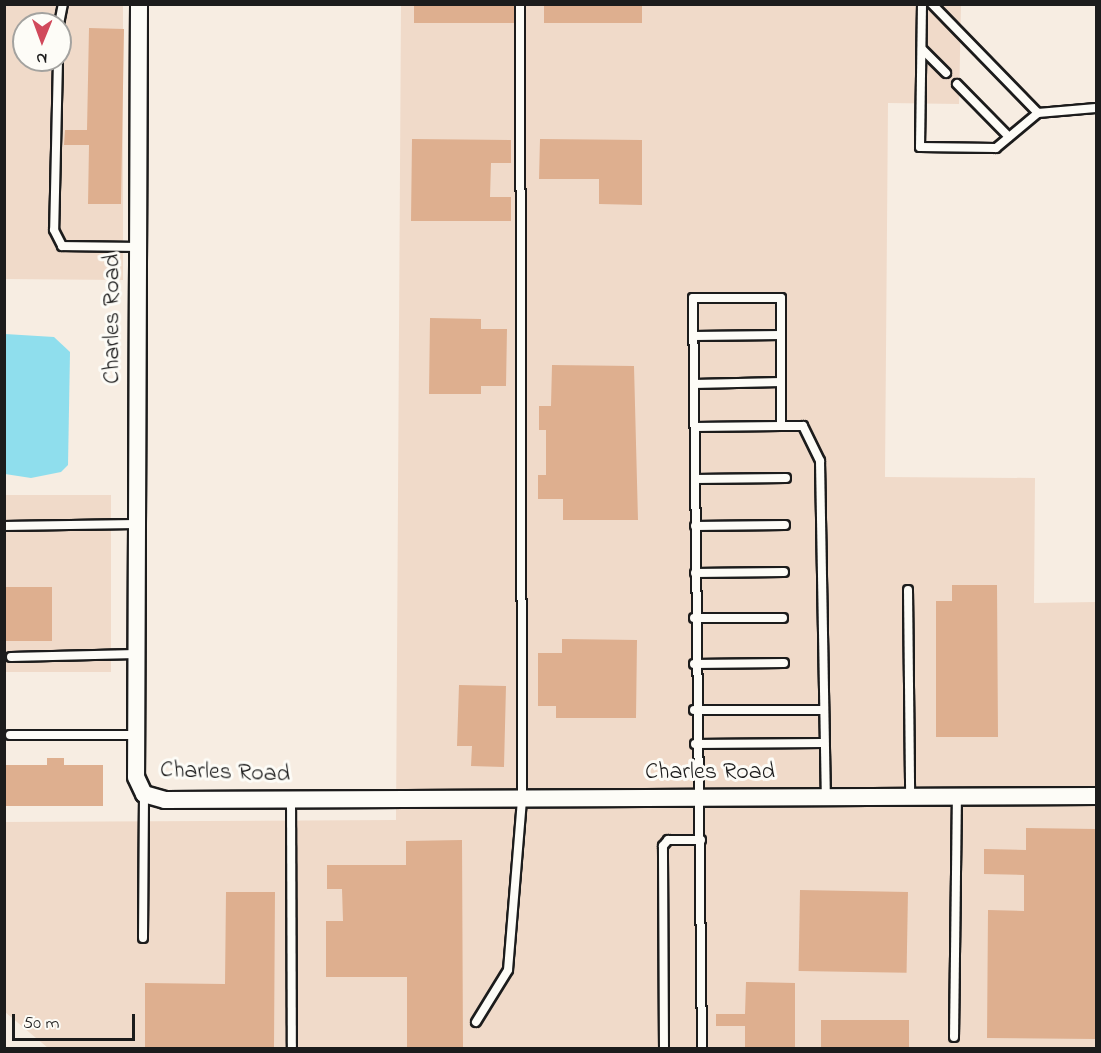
<!DOCTYPE html>
<style>
body{margin:0}
#map{position:relative;width:1101px;height:1053px;overflow:hidden;background:#f7ede2;font-family:"Indie Flower",sans-serif}
div>[style]{position:absolute}
.built>*{inset:0;background:#f0dac9;transform-origin:0 0}
.water>*{inset:0;background:#8fdeed}
.building>*{inset:0;background:#deaf8f;transform-origin:0 0}
.roads{filter:drop-shadow(2px 0 #1c1c1c) drop-shadow(-2px 0 #1c1c1c) drop-shadow(0 2px #1c1c1c) drop-shadow(0 -2px #1c1c1c)}
.service>*{height:8px;margin:-4px;padding:0 4px;transform-origin:4px;border-radius:4px;background:#fdfcf7}
.minor>*{height:16px;margin:-8px;padding:0 8px;transform-origin:8px;border-radius:8px;background:#fdfcf7}
span{translate:-50% -50%;white-space:nowrap;text-align:center;line-height:1.15;-webkit-text-stroke:6px #fdfcf7;paint-order:stroke}
.street-label{font-size:24px;color:#1c1c1c}
.frame{position:absolute;inset:0;border:6px solid #1c1c1c;pointer-events:none}
.north{position:absolute;left:12px;top:12px;width:60px;height:60px;box-sizing:border-box;background:#fdfcf7;border:2px solid #a3a29f;border-radius:50%;rotate:181deg;font-size:16px;font-weight:700;line-height:24px;text-align:center;color:#1c1c1c}
.north::after{content:'';display:block;margin:auto;width:21px;height:27px;background:#d1495b;clip-path:polygon(50% 0,100% 100%,50% 72%,0 100%)}
.scale{position:absolute;left:12px;top:1014px;width:123px;height:27px;box-sizing:border-box;border:3px solid #1c1c1c;border-top:0;padding-left:8px;font-size:18px;line-height:21px;white-space:nowrap;color:#1c1c1c;-webkit-text-stroke:4px #fdfcf7;paint-order:stroke}
</style>
<div id="map">
<div class="built">
<i style="clip-path:polygon(evenodd,5px 5px,123px 5px,123px 280px,5px 279px,5px 5px,24px 24px,60px 24px,60px 60px,24px 60px,24px 24px)"></i>
<i style="clip-path:polygon(401px 5px,961px 5px,959px 104px,888px 103px,885px 477px,1035px 478px,1034px 603px,1096px 602px,1096px 1048px,48px 1048px,5px 1012px,4px 822px,396px 820px)"></i>
<i style="left:111px;top:495px;width:177px;height:106px;rotate:90deg"></i>
</div>
<div class="water">
<i style="clip-path:polygon(5px 334px,54px 337px,70px 352px,68px 465px,61px 472px,31px 478px,5px 474px)"></i>
</div>
<div class="building">
<i style="left:414px;top:4px;width:100px;height:19px"></i>
<i style="left:544px;top:4px;width:98px;height:19px"></i>
<i style="clip-path:polygon(89px 28px,124px 29px,121px 204px,88px 204px,89px 145px,64px 145px,65px 130px,87px 130px)"></i>
<i style="clip-path:polygon(412px 139px,511px 140px,511px 163px,491px 163px,490px 197px,511px 197px,511px 221px,411px 221px)"></i>
<i style="clip-path:polygon(540px 139px,642px 140px,642px 205px,599px 204px,599px 179px,539px 179px)"></i>
<i style="clip-path:polygon(430px 318px,481px 319px,481px 329px,507px 329px,506px 386px,481px 386px,481px 394px,429px 394px)"></i>
<i style="clip-path:polygon(552px 365px,634px 366px,638px 520px,563px 520px,563px 499px,538px 499px,538px 475px,546px 475px,546px 430px,539px 430px,539px 406px,551px 406px)"></i>
<i style="clip-path:polygon(952px 585px,997px 585px,998px 737px,936px 737px,936px 601px,952px 601px)"></i>
<i style="left:4px;top:587px;width:48px;height:54px"></i>
<i style="clip-path:polygon(562px 639px,637px 640px,636px 718px,556px 718px,556px 706px,538px 706px,538px 653px,562px 653px)"></i>
<i style="clip-path:polygon(459px 685px,506px 686px,504px 767px,471px 766px,472px 746px,457px 746px)"></i>
<i style="clip-path:polygon(47px 758px,64px 758px,64px 765px,103px 765px,103px 806px,6px 806px,6px 765px,47px 765px)"></i>
<i style="clip-path:polygon(1026px 828px,1095px 829px,1096px 1039px,987px 1038px,988px 910px,1024px 911px,1024px 875px,984px 874px,984px 849px,1026px 850px)"></i>
<i style="clip-path:polygon(462px 840px,463px 1048px,407px 1048px,407px 977px,326px 977px,326px 921px,343px 921px,342px 889px,327px 889px,327px 865px,406px 865px,406px 841px)"></i>
<i style="left:800px;top:890px;width:108px;height:81px;rotate:1deg"></i>
<i style="clip-path:polygon(226px 892px,275px 892px,274px 1048px,145px 1048px,145px 983px,225px 984px)"></i>
<i style="clip-path:polygon(746px 982px,795px 983px,795px 1048px,745px 1048px,745px 1026px,716px 1026px,716px 1014px,745px 1014px)"></i>
<i style="left:909px;top:1020px;width:28px;height:88px;rotate:90deg"></i>
</div>
<div class="roads">
<div class="service">
<i style="left:922px;top:4px;width:143px;rotate:90.8deg"></i>
<i style="left:920px;top:147px;width:76px;rotate:0.8deg"></i>
<i style="left:996px;top:148px;width:55px;rotate:-39.8deg"></i>
<i style="left:932px;top:4px;width:152px;rotate:45.8deg"></i>
<i style="left:1038px;top:113px;width:58px;rotate:-4.9deg"></i>
<i style="left:59px;top:24px;width:20px;rotate:-79deg"></i>
<i style="left:922px;top:49px;width:34px;rotate:45deg"></i>
<i style="left:58px;top:60px;width:170px;rotate:91.3deg"></i>
<i style="left:54px;top:230px;width:18px;rotate:63deg"></i>
<i style="left:62px;top:246px;width:75px;rotate:0.8deg"></i>
<i style="left:957px;top:84px;width:74px;rotate:45.5deg"></i>
<i style="left:694px;top:336px;width:87px;rotate:-0.7deg"></i>
<i style="left:694px;top:384px;width:87px;rotate:-1.3deg"></i>
<i style="left:695px;top:427px;width:86px;rotate:-0.7deg"></i>
<i style="left:695px;top:479px;width:91px;rotate:-0.6deg"></i>
<i style="left:4px;top:526px;width:132px;rotate:-0.9deg"></i>
<i style="left:695px;top:526px;width:90px;rotate:-0.6deg"></i>
<i style="left:695px;top:573px;width:89px;rotate:-0.6deg"></i>
<i style="left:908px;top:590px;width:207px;rotate:89.4deg"></i>
<i style="left:694px;top:618px;width:89px"></i>
<i style="left:11px;top:657px;width:125px;rotate:-1.4deg"></i>
<i style="left:694px;top:664px;width:90px;rotate:-0.6deg"></i>
<i style="left:694px;top:710px;width:129px"></i>
<i style="left:10px;top:735px;width:126px"></i>
<i style="left:695px;top:744px;width:128px;rotate:-0.4deg"></i>
<i style="left:291px;top:800px;width:248px;rotate:89.8deg"></i>
<i style="left:143px;top:938px;width:144px;rotate:-89.6deg"></i>
<i style="left:476px;top:1022px;width:61px;rotate:-58.4deg"></i>
<i style="left:508px;top:970px;width:172px;rotate:-85.3deg"></i>
<i style="left:522px;top:799px;width:795px;rotate:-90.14deg"></i>
<i style="left:954px;top:1037px;width:241px;rotate:-89.3deg"></i>
<i style="left:664px;top:1048px;width:202px;rotate:-90.3deg"></i>
<i style="left:663px;top:846px;width:8px;rotate:-50deg"></i>
<i style="left:668px;top:840px;width:33px"></i>
<i style="left:702px;top:1048px;width:750px;rotate:-90.69deg"></i>
<i style="left:693px;top:298px;width:88px"></i>
<i style="left:781px;top:298px;width:128px;rotate:90deg"></i>
<i style="left:781px;top:426px;width:22px"></i>
<i style="left:803px;top:426px;width:39px;rotate:64deg"></i>
<i style="left:820px;top:461px;width:336px;rotate:89deg"></i>
</div>
<div class="minor">
<i style="left:139px;top:4px;width:773px;rotate:90.22deg"></i>
<i style="left:136px;top:777px;width:19px;rotate:65deg"></i>
<i style="left:144px;top:794px;width:22px;rotate:16deg"></i>
<i style="left:165px;top:800px;width:931px;rotate:-0.25deg"></i>
</div>
</div>
<div class="street-label">
<span style="left:113px;top:319px;rotate:-90deg">Charles Road</span>
<span style="left:225px;top:773px;rotate:2deg">Charles Road</span>
<span style="left:710px;top:773px">Charles Road</span>
</div>
<div class="frame"></div>
<div class="north">N</div>
<div class="scale">50 m</div>
</div>
